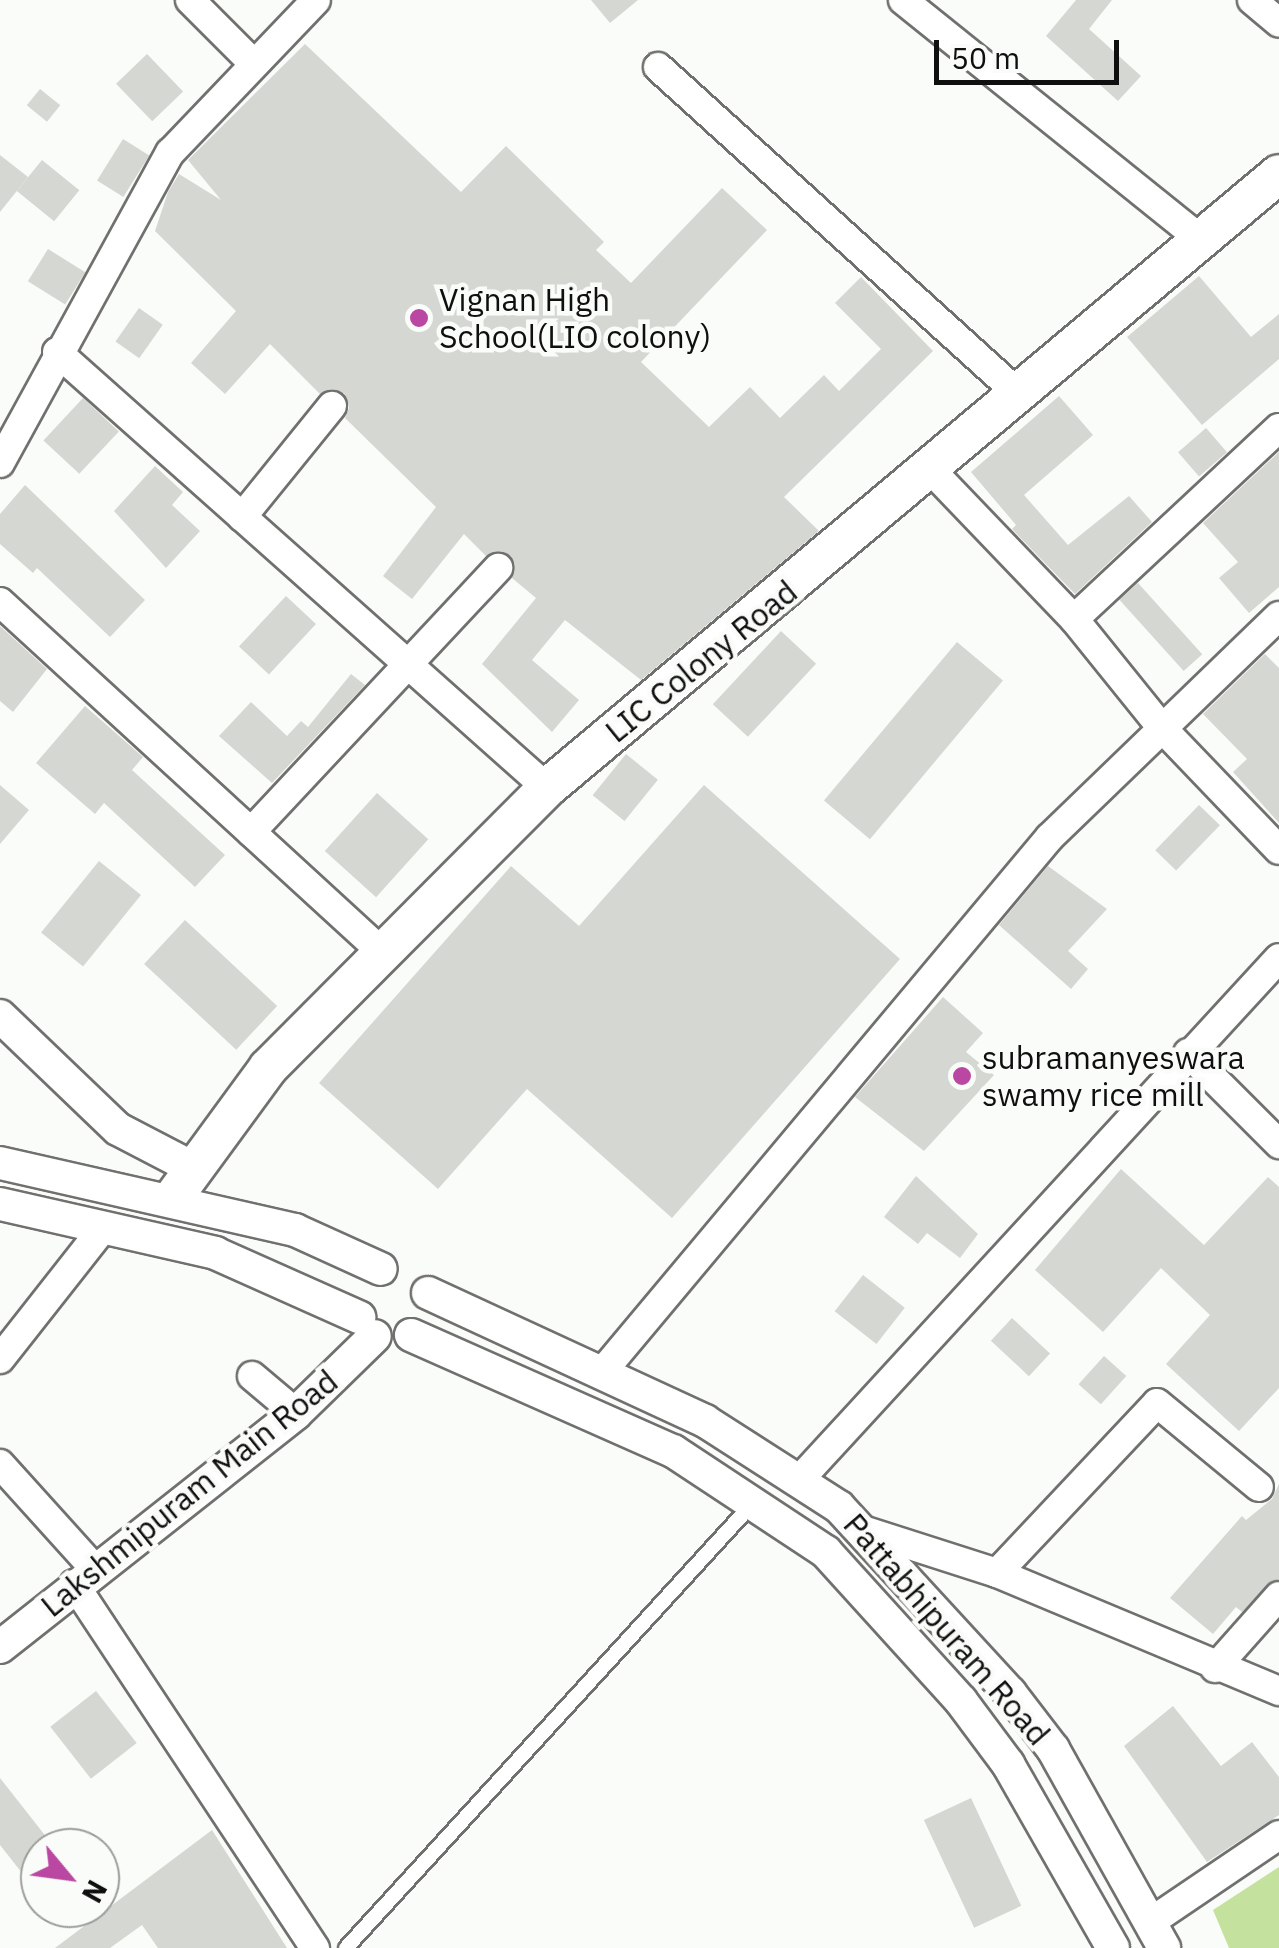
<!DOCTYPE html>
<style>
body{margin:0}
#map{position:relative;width:1279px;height:1948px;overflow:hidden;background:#fafcf9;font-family:"IBM Plex Sans",sans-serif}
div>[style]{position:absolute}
.green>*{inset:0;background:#c4e29e}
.building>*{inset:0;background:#d5d7d3;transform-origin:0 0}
.roads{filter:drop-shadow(2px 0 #70716e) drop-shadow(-2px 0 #70716e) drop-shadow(0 2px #70716e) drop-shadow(0 -2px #70716e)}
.service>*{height:14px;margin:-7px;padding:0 7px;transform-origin:7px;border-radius:7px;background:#fff}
.minor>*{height:28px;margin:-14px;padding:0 14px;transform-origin:14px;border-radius:14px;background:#fff}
.tertiary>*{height:32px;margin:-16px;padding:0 16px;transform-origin:16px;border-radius:16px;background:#fff}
.secondary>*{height:38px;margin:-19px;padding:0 19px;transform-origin:19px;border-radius:19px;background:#fff}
.dots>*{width:28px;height:28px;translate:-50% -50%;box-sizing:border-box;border:5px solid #fafcf9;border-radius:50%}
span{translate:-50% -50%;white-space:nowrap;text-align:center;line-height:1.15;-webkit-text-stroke:9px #fafcf9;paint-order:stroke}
.poi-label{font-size:32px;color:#0e0f0e}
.left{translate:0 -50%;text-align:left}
.street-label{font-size:32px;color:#0e0f0e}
.north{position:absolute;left:20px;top:1828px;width:100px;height:100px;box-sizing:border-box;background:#fafcf9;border:2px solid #9c9d9b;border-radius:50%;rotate:119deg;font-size:28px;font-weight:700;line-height:40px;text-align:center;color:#0e0f0e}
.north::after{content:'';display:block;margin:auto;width:35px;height:45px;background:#ba47a1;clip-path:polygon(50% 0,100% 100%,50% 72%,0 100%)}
.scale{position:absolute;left:934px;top:40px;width:185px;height:45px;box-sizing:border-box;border:5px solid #0e0f0e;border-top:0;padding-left:12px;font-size:30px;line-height:35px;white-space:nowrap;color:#0e0f0e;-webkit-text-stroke:8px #fafcf9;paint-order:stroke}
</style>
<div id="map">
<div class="green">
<i style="clip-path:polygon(1279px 1867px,1279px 1948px,1229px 1948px,1213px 1910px)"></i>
</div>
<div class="building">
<i style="clip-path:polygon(591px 0,638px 0,610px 23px)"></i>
<i style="clip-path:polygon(1076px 0,1112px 0,1089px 29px,1141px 76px,1118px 101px,1046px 36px)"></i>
<i style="clip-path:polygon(305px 44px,461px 192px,506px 146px,604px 242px,596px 250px,631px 283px,722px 188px,767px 230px,641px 362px,709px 427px,750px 387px,780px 418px,824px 375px,839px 391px,881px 349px,835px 303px,861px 277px,933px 351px,784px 497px,819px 531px,641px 680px,565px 620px,532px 660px,579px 700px,552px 732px,482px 664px,536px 598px,512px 578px,511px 556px,486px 556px,464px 534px,412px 599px,383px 576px,436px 507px,345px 418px,349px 408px,344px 393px,320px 394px,270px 344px,225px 394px,191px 363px,236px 311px,155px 231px,168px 192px,179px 174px,221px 200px,188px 160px)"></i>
<i style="left:147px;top:54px;width:52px;height:43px;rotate:46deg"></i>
<i style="left:40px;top:89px;width:26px;height:21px;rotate:39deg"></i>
<i style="left:123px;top:139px;width:31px;height:49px;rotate:32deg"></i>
<i style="clip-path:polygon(0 155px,28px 177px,0 212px)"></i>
<i style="left:42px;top:160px;width:48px;height:40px;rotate:39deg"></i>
<i style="left:48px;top:249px;width:44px;height:38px;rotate:32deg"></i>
<i style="clip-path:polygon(1199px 276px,1251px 337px,1279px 314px,1279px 359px,1202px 425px,1127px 337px)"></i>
<i style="left:139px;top:308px;width:29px;height:41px;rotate:35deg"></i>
<i style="clip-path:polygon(1059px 396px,1093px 435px,1024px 495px,1068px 545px,1129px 496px,1152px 522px,1075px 594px,1012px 529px,1016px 525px,971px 472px)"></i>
<i style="left:83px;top:398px;width:49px;height:58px;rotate:43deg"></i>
<i style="left:1206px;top:428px;width:32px;height:37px;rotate:49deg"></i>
<i style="clip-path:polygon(1279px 452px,1279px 587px,1249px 613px,1219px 578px,1238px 562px,1203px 523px)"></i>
<i style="clip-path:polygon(155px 466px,183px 492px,172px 505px,200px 531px,166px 568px,114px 511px)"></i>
<i style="clip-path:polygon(25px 485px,145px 600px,110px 637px,37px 568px,33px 573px,0 544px,0 514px)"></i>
<i style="left:1138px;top:583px;width:96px;height:25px;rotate:48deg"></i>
<i style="left:286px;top:596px;width:41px;height:69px;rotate:43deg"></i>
<i style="clip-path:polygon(0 626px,47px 669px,13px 712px,0 701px)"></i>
<i style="left:781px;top:631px;width:48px;height:100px;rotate:43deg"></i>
<i style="left:957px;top:642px;width:60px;height:207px;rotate:40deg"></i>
<i style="clip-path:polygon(1265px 654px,1279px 668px,1279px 823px,1233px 772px,1247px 759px,1203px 714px)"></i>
<i style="clip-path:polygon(351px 674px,365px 685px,272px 783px,219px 736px,251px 702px,287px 736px,301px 721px,308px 727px)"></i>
<i style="clip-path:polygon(85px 706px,143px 757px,132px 770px,225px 855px,195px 887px,104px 803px,95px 814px,36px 763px)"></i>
<i style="left:626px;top:754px;width:41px;height:53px;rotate:39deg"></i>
<i style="clip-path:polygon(0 785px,29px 810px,0 844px)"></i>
<i style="clip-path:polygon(704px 785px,900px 959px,672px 1218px,527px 1089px,438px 1189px,319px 1083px,511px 866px,579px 926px)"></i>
<i style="left:377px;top:793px;width:69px;height:78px;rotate:42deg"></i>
<i style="left:1199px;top:805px;width:29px;height:63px;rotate:44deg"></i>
<i style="left:99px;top:861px;width:54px;height:92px;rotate:39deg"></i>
<i style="clip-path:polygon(1048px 866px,1107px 909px,1068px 951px,1088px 969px,1071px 989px,999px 925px)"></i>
<i style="left:185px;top:920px;width:126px;height:60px;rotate:43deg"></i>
<i style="clip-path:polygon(943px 997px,983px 1033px,966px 1052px,994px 1075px,924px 1151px,855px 1097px)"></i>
<i style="clip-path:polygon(1121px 1169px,1204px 1245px,1268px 1177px,1279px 1187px,1279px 1388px,1239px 1431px,1166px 1364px,1210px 1315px,1161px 1268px,1103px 1332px,1035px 1270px)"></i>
<i style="clip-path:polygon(916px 1176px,978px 1234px,960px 1258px,927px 1233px,918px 1244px,884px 1217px)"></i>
<i style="left:863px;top:1275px;width:53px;height:46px;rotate:38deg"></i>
<i style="left:1012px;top:1318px;width:52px;height:31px;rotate:43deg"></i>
<i style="left:1104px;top:1356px;width:30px;height:38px;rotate:42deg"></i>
<i style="clip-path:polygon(1279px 1484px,1279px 1579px,1242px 1612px,1236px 1607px,1213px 1634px,1170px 1598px,1242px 1516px,1246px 1520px,1272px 1499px)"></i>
<i style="left:96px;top:1691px;width:66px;height:58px;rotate:52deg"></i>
<i style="clip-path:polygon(1173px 1706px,1221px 1766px,1252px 1742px,1279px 1777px,1279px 1815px,1207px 1862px,1124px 1746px)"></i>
<i style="clip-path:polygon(0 1778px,55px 1848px,40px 1848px,40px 1858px,22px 1873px,0 1845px)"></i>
<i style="left:971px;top:1798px;width:119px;height:52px;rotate:65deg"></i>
<i style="clip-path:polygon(212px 1830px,287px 1948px,158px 1948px,142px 1925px,110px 1948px,55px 1948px)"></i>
</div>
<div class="roads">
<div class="service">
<i style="left:346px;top:1948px;width:604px;rotate:-47.55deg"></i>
</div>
<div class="minor">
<i style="left:190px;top:0;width:89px;rotate:45deg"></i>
<i style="left:903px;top:0;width:383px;rotate:38.8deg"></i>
<i style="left:1252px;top:0;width:35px;rotate:40deg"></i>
<i style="left:658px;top:67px;width:488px;rotate:42.2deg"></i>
<i style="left:57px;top:352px;width:656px;rotate:41.66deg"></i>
<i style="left:0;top:463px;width:354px;rotate:-61.3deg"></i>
<i style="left:170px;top:153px;width:211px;rotate:-46.3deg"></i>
<i style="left:932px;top:471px;width:205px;rotate:46.2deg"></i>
<i style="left:1074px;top:619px;width:139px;rotate:51.1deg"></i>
<i style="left:1161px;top:727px;width:170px;rotate:46.2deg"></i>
<i style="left:242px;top:517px;width:143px;rotate:-51deg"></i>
<i style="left:0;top:602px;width:518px;rotate:42.5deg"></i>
<i style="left:1074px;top:619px;width:280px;rotate:-43deg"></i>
<i style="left:251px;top:832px;width:362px;rotate:-46.9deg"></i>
<i style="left:1188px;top:1053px;width:129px;rotate:45deg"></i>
<i style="left:0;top:1359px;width:168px;rotate:-51.8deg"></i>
<i style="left:603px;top:1371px;width:696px;rotate:-50.07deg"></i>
<i style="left:1050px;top:837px;width:318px;rotate:-44deg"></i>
<i style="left:252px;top:1376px;width:57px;rotate:40.1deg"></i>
<i style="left:0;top:1464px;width:140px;rotate:47.9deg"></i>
<i style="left:801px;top:1478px;width:706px;rotate:-47.41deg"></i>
<i style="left:863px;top:1530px;width:141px;rotate:17.8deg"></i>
<i style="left:997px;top:1573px;width:306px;rotate:22.7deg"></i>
<i style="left:997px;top:1573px;width:233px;rotate:-46.7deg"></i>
<i style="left:1157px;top:1403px;width:132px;rotate:39.5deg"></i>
<i style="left:74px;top:1584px;width:437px;rotate:56.5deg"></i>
<i style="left:1215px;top:1668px;width:96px;rotate:-48.4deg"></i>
<i style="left:1152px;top:1921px;width:153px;rotate:-34.1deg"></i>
</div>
<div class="tertiary">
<i style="left:0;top:1016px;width:163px;rotate:43.8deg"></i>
<i style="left:118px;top:1129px;width:85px;rotate:27.5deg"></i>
<i style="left:0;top:1163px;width:303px;rotate:12.8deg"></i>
<i style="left:295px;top:1230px;width:94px;rotate:24.4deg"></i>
<i style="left:0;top:1204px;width:221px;rotate:12.8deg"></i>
<i style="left:215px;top:1253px;width:158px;rotate:24deg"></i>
<i style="left:428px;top:1293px;width:305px;rotate:24.8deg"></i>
<i style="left:705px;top:1421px;width:159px;rotate:32.7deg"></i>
<i style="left:839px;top:1507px;width:253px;rotate:47.4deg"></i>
<i style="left:1010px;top:1693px;width:71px;rotate:52.5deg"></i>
<i style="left:1053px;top:1749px;width:228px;rotate:60.8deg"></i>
<i style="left:411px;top:1335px;width:287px;rotate:23.9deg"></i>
<i style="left:673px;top:1451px;width:183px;rotate:33.4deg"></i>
<i style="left:826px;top:1552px;width:201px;rotate:47.8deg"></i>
<i style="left:961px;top:1701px;width:79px;rotate:53.3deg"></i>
<i style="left:1008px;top:1764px;width:212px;rotate:60.3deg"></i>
<i style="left:0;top:1647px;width:377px;rotate:-38.3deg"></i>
<i style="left:296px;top:1413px;width:110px;rotate:-44.3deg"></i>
</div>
<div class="secondary">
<i style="left:173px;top:1198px;width:161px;rotate:-53.8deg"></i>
<i style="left:268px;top:1068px;width:395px;rotate:-45.1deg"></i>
<i style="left:547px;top:788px;width:955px;rotate:-39.99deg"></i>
</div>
</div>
<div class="dots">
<i style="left:419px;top:318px;background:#ba47a1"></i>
<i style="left:962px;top:1076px;background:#ba47a1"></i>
</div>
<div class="poi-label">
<span class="left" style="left:439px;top:318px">Vignan High<br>School(LIO colony)</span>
<span class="left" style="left:982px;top:1076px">subramanyeswara<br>swamy rice mill</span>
</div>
<div class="street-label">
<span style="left:701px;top:661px;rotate:-39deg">LIC Colony Road</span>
<span style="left:189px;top:1493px;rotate:-39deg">Lakshmipuram Main Road</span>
<span style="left:947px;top:1629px;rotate:49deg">Pattabhipuram Road</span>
</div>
<div class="north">N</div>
<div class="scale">50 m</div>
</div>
